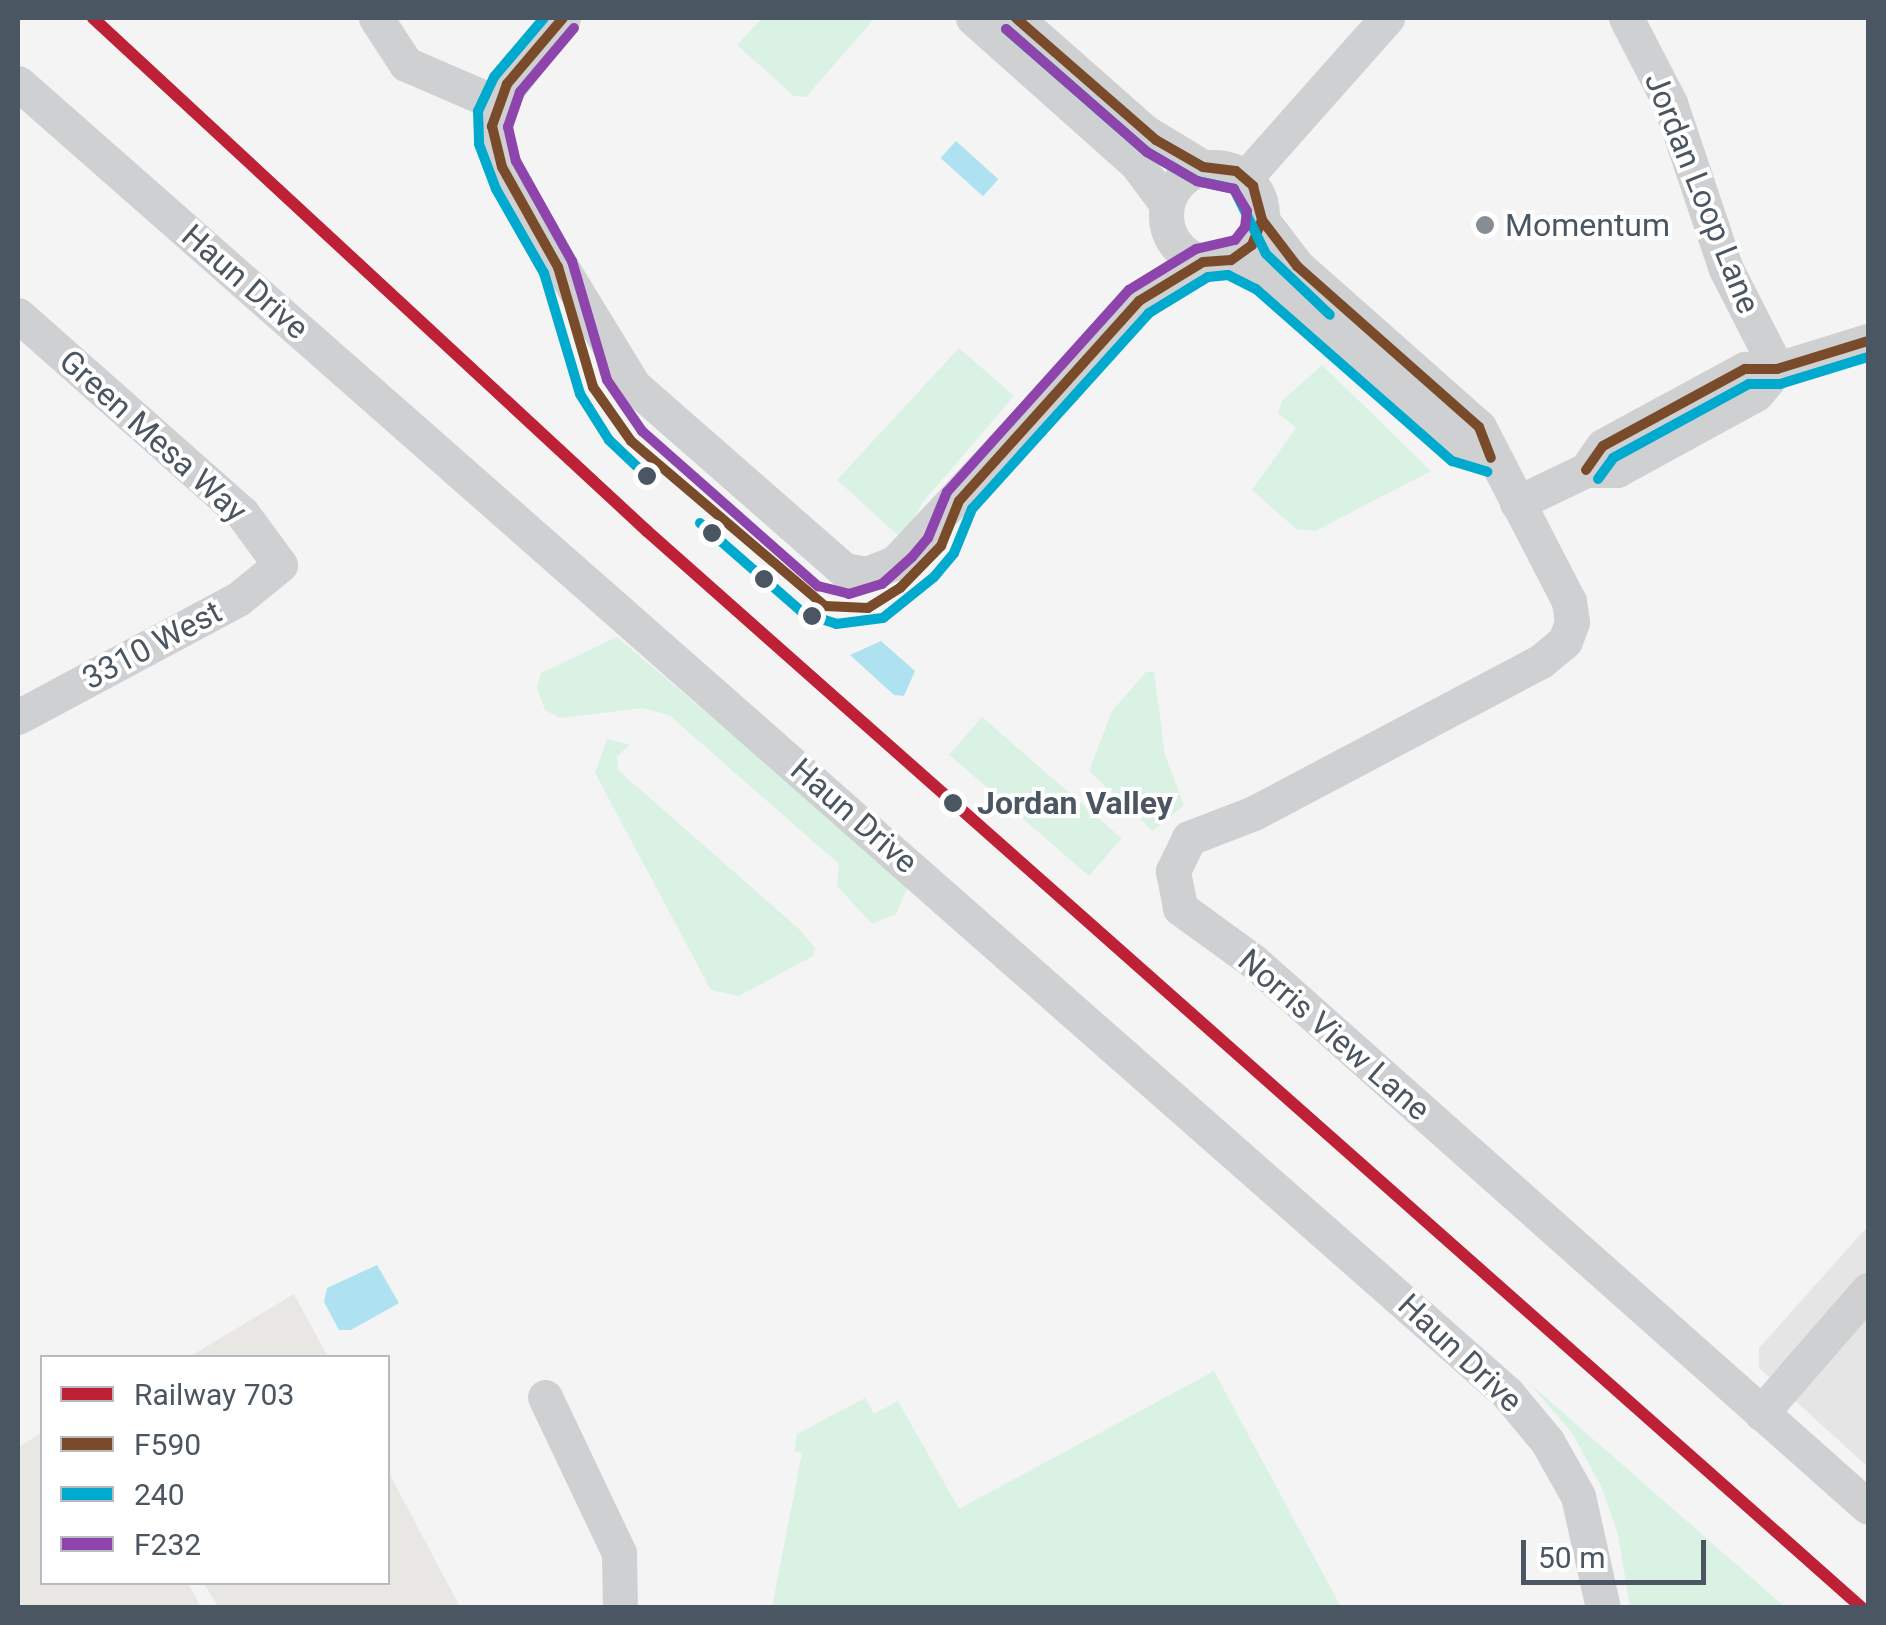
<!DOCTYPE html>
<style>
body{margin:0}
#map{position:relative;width:1886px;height:1625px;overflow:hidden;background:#f4f4f4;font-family:Roboto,sans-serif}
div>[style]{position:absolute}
.commercial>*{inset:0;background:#e8e7e3}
.education>*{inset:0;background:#e6e5e6}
.green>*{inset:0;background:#d9f2e3;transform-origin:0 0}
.water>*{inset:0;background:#aee2f0;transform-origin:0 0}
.minor>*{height:35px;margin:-17.5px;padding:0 17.5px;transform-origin:17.5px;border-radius:17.5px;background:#ced0d2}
.minor>.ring{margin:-17.5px;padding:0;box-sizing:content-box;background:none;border:35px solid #ced0d2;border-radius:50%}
.bus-1>*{height:10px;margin:-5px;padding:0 5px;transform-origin:5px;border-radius:5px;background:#7a4b2a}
.bus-2>*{height:10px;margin:-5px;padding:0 5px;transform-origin:5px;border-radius:5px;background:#00a9ce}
.bus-3>*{height:10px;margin:-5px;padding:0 5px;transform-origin:5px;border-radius:5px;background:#8e44ad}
.rail-1>*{height:12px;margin:-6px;padding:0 6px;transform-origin:6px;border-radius:6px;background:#be2036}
.dots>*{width:28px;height:28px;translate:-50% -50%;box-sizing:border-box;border:5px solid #fff;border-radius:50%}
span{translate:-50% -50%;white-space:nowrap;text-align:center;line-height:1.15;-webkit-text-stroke:8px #fff;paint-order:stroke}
.street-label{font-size:32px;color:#4a5661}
.poi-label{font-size:32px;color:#4a5661}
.left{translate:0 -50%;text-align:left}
.stop-label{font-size:32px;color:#4a5661;font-weight:700}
.frame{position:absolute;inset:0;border:20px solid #4a5661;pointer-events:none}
.legend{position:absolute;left:40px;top:1355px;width:350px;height:230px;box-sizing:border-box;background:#fff;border:2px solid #b7bbc0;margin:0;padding:12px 18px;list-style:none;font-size:30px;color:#4a5661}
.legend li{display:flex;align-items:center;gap:20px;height:50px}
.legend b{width:50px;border:2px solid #b7bbc0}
.scale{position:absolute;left:1521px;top:1540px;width:185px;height:45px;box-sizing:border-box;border:5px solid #4a5661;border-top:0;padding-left:12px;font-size:30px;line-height:35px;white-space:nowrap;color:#4a5661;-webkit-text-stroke:8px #fff;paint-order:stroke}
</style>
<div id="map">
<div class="commercial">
<i style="clip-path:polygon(294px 1294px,328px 1357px,189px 1357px)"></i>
<i style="clip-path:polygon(42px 1433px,42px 1582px,188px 1583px,201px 1607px,18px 1607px,18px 1447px)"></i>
<i style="clip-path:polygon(388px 1471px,460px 1607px,218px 1607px,204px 1583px,388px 1582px)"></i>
</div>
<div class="education">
<i style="clip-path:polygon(1868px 1226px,1868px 1467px,1759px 1368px,1759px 1348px)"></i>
</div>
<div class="green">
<i style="clip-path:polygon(762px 18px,875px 18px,806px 97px,794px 96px,737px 45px)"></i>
<i style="clip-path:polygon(959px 348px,1014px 396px,923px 502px,902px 539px,837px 480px)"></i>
<i style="clip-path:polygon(1322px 365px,1431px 471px,1315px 531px,1296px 529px,1252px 490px,1296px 428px,1278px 413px,1282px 401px)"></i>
<i style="clip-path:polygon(617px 637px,909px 884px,896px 914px,872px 924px,837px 886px,839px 864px,669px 715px,643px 708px,560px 718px,545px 710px,537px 688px,541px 673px)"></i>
<i style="clip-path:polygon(1146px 672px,1154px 672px,1165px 755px,1184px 805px,1153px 831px,1089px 771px,1112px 711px)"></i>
<i style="left:982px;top:717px;width:185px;height:50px;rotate:41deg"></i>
<i style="clip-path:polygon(607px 739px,630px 745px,617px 756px,618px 770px,799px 929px,815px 948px,813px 956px,739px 996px,711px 990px,595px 773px)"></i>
<i style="clip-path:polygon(1214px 1371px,1341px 1607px,772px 1607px,802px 1453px,794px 1451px,797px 1434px,865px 1398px,874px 1414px,898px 1401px,959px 1509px)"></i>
<i style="clip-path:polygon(1529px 1383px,1785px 1607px,1630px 1607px,1618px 1534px,1601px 1486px,1572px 1433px)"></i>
</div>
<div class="water">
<i style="left:956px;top:141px;width:57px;height:23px;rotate:42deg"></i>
<i style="clip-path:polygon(881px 641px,915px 671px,904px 696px,894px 695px,850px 655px)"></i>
<i style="clip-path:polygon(377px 1265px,399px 1303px,351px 1330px,339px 1330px,324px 1302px,327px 1288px)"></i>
</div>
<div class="minor">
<i style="left:376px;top:18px;width:55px;rotate:56.9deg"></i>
<i style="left:406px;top:64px;width:98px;rotate:23.4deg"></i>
<i style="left:563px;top:18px;width:108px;rotate:128.2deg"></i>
<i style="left:496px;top:103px;width:37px;rotate:93deg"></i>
<i style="left:494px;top:140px;width:46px;rotate:69.6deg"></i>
<i style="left:510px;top:183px;width:238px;rotate:58.6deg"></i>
<i style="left:634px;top:386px;width:279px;rotate:41.2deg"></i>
<i style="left:844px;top:570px;width:22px;rotate:10deg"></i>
<i style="left:866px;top:574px;width:31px;rotate:-21deg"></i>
<i style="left:895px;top:563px;width:358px;rotate:-47deg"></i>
<i style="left:1139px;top:301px;width:75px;rotate:-31.4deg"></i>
<i style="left:973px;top:18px;width:218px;rotate:41.7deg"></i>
<i style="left:1136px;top:163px;width:50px;rotate:53.1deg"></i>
<i style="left:1016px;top:18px;width:172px;rotate:41.5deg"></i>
<i style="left:1145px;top:132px;width:68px;rotate:31.1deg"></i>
<i style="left:1626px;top:18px;width:96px;rotate:62.6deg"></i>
<i style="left:1670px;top:103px;width:175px;rotate:71.4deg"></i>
<i style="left:1726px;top:269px;width:112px;rotate:63deg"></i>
<i style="left:18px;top:83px;width:1983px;rotate:41.34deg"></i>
<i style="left:1507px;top:1393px;width:62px;rotate:50.2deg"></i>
<i style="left:1547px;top:1441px;width:63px;rotate:60.6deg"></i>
<i style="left:1578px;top:1496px;width:115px;rotate:77.4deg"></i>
<i class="ring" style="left:1166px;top:167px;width:61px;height:61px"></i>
<i style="left:1245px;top:178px;width:214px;rotate:-48.4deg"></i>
<i style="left:1262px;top:220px;width:58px;rotate:52.7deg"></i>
<i style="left:1297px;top:266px;width:243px;rotate:41.5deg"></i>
<i style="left:1479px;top:427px;width:196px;rotate:62.7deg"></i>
<i style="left:1569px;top:601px;width:21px;rotate:82deg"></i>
<i style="left:1572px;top:622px;width:20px;rotate:110deg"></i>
<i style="left:1565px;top:641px;width:31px;rotate:140deg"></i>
<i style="left:1541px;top:661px;width:325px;rotate:152.1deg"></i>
<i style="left:1254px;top:813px;width:70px;rotate:159deg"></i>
<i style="left:1189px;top:838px;width:37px;rotate:116deg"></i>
<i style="left:1173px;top:871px;width:38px;rotate:79deg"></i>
<i style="left:1180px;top:908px;width:90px;rotate:36deg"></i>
<i style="left:1253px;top:961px;width:822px;rotate:41.6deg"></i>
<i style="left:1231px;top:260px;width:54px;rotate:29.9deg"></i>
<i style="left:1278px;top:287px;width:244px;rotate:41.5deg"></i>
<i style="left:1461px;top:449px;width:31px;rotate:17deg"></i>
<i style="left:18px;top:315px;width:299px;rotate:41.5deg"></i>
<i style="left:242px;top:513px;width:64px;rotate:53.8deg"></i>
<i style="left:280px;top:565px;width:54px;rotate:141deg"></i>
<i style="left:238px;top:599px;width:250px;rotate:151.8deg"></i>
<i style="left:1586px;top:470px;width:29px;rotate:-55deg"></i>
<i style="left:1603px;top:446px;width:162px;rotate:-28.5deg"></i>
<i style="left:1745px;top:369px;width:32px"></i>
<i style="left:1777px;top:369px;width:95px;rotate:-17.1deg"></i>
<i style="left:1517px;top:503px;width:76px;rotate:-25.6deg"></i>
<i style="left:1586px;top:470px;width:31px"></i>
<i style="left:1617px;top:470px;width:158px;rotate:-28.7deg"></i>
<i style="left:1756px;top:394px;width:33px;rotate:-50deg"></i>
<i style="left:545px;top:1397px;width:173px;rotate:64.6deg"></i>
<i style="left:619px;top:1553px;width:55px;rotate:89deg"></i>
<i style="left:1761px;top:1413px;width:163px;rotate:-49deg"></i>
</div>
<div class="bus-1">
<i style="left:563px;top:18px;width:87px;rotate:130.3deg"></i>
<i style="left:507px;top:84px;width:45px;rotate:109.7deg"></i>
<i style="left:492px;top:126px;width:42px;rotate:76.3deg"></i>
<i style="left:502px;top:167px;width:115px;rotate:60.8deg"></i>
<i style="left:558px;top:267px;width:125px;rotate:73.7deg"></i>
<i style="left:593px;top:387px;width:66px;rotate:54.9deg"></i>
<i style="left:631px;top:441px;width:255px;rotate:40.4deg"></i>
<i style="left:825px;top:606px;width:43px;rotate:2.7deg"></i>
<i style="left:868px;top:608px;width:38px;rotate:-32deg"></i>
<i style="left:900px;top:588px;width:59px;rotate:-45.7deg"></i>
<i style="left:941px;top:546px;width:48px;rotate:-68.2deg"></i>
<i style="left:959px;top:501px;width:269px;rotate:-48deg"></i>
<i style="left:1139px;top:301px;width:75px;rotate:-31.4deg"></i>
<i style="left:1016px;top:18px;width:186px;rotate:41.1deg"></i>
<i style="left:1156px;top:140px;width:54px;rotate:29.9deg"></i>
<i style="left:1203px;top:167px;width:33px;rotate:7deg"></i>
<i style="left:1236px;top:171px;width:23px;rotate:41deg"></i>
<i style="left:1253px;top:186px;width:35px;rotate:75deg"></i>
<i style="left:1262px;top:220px;width:27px;rotate:112deg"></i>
<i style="left:1252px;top:245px;width:26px;rotate:144deg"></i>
<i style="left:1231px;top:260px;width:28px;rotate:176deg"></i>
<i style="left:1262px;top:220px;width:58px;rotate:52.7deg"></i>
<i style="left:1297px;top:266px;width:243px;rotate:41.5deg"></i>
<i style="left:1479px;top:427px;width:33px;rotate:69deg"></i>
<i style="left:1586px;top:470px;width:29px;rotate:-55deg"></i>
<i style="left:1603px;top:446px;width:162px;rotate:-28.5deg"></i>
<i style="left:1745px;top:369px;width:32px"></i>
<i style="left:1777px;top:369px;width:95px;rotate:-17.1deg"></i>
</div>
<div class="bus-2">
<i style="left:544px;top:18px;width:77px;rotate:130.3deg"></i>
<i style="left:494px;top:77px;width:38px;rotate:115deg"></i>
<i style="left:478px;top:111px;width:33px;rotate:88deg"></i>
<i style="left:479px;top:144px;width:48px;rotate:69.3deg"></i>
<i style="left:496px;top:189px;width:97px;rotate:60.3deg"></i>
<i style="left:544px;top:273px;width:126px;rotate:73.4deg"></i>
<i style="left:580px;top:394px;width:54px;rotate:57.8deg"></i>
<i style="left:609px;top:440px;width:52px;rotate:43.5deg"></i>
<i style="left:1006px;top:29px;width:187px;rotate:41.1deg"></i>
<i style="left:1147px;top:152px;width:58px;rotate:30.1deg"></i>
<i style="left:1197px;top:181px;width:38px;rotate:12deg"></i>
<i style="left:1234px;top:189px;width:72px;rotate:63.8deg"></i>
<i style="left:1266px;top:254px;width:88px;rotate:43.6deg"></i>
<i style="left:1598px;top:479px;width:26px;rotate:-54deg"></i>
<i style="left:1613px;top:458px;width:155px;rotate:-28.6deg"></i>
<i style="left:1749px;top:384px;width:31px"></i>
<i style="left:1780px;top:384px;width:92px;rotate:-17.1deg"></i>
<i style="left:700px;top:523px;width:137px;rotate:41.1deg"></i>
<i style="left:803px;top:613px;width:35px;rotate:18deg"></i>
<i style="left:836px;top:624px;width:47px;rotate:-7.3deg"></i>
<i style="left:883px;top:618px;width:65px;rotate:-38.8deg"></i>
<i style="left:934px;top:577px;width:31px;rotate:-50deg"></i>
<i style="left:954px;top:553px;width:48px;rotate:-67.8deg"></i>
<i style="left:972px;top:509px;width:264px;rotate:-47.9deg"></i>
<i style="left:1149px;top:313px;width:69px;rotate:-31.4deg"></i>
<i style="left:1208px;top:277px;width:20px;rotate:-6deg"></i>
<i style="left:1228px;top:275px;width:31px;rotate:27deg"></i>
<i style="left:1256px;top:289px;width:261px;rotate:41.3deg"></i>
<i style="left:1452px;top:461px;width:37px;rotate:17deg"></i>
</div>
<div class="bus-3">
<i style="left:574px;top:28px;width:84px;rotate:130.2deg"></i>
<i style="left:520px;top:92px;width:37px;rotate:109deg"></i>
<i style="left:508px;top:127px;width:35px;rotate:77deg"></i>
<i style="left:516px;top:161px;width:115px;rotate:60.8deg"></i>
<i style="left:572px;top:261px;width:124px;rotate:73.6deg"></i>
<i style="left:607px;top:380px;width:62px;rotate:55.5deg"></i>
<i style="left:642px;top:431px;width:235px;rotate:41.4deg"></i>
<i style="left:818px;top:586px;width:32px;rotate:14deg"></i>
<i style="left:849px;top:594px;width:34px;rotate:-17deg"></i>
<i style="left:882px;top:584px;width:40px;rotate:-42deg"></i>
<i style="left:912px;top:557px;width:25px;rotate:-50deg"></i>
<i style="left:928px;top:538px;width:50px;rotate:-67.6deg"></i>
<i style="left:947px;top:492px;width:272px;rotate:-48deg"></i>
<i style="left:1129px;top:290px;width:79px;rotate:-31.5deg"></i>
<i style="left:1196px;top:249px;width:40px;rotate:-13deg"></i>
<i style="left:1235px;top:240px;width:16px;rotate:-52deg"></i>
<i style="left:1245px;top:227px;width:16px;rotate:-83deg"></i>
<i style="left:1247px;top:211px;width:26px;rotate:-121deg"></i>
<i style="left:1234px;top:189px;width:38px;rotate:-168deg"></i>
<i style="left:1197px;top:181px;width:58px;rotate:-149.9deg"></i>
<i style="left:1147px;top:152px;width:187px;rotate:-138.9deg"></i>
</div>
<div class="rail-1">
<i style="left:93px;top:18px;width:755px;rotate:42.8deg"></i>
<i style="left:647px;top:531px;width:1624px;rotate:41.55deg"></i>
</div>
<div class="dots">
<i style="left:1485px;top:225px;background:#868d94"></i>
<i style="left:647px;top:476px;background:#4a5661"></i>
<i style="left:712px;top:533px;background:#4a5661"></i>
<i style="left:764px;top:579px;background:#4a5661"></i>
<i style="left:812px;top:616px;background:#4a5661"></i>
<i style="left:953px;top:803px;background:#4a5661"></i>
</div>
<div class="street-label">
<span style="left:1702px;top:193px;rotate:68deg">Jordan Loop Lane</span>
<span style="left:245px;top:282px;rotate:41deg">Haun Drive</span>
<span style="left:153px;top:436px;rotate:42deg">Green Mesa Way</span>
<span style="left:152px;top:645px;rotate:-28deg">3310 West</span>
<span style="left:854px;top:816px;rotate:41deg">Haun Drive</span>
<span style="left:1334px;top:1035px;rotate:41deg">Norris View Lane</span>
<span style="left:1460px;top:1353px;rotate:43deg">Haun Drive</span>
</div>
<div class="poi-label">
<span class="left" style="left:1505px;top:225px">Momentum</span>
</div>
<div class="stop-label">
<span class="left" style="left:977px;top:803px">Jordan Valley</span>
</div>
<div class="frame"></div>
<ul class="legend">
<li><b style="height:12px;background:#be2036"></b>Railway 703</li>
<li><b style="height:12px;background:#7a4b2a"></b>F590</li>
<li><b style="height:12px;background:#00a9ce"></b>240</li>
<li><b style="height:12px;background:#8e44ad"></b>F232</li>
</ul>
<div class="scale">50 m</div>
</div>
